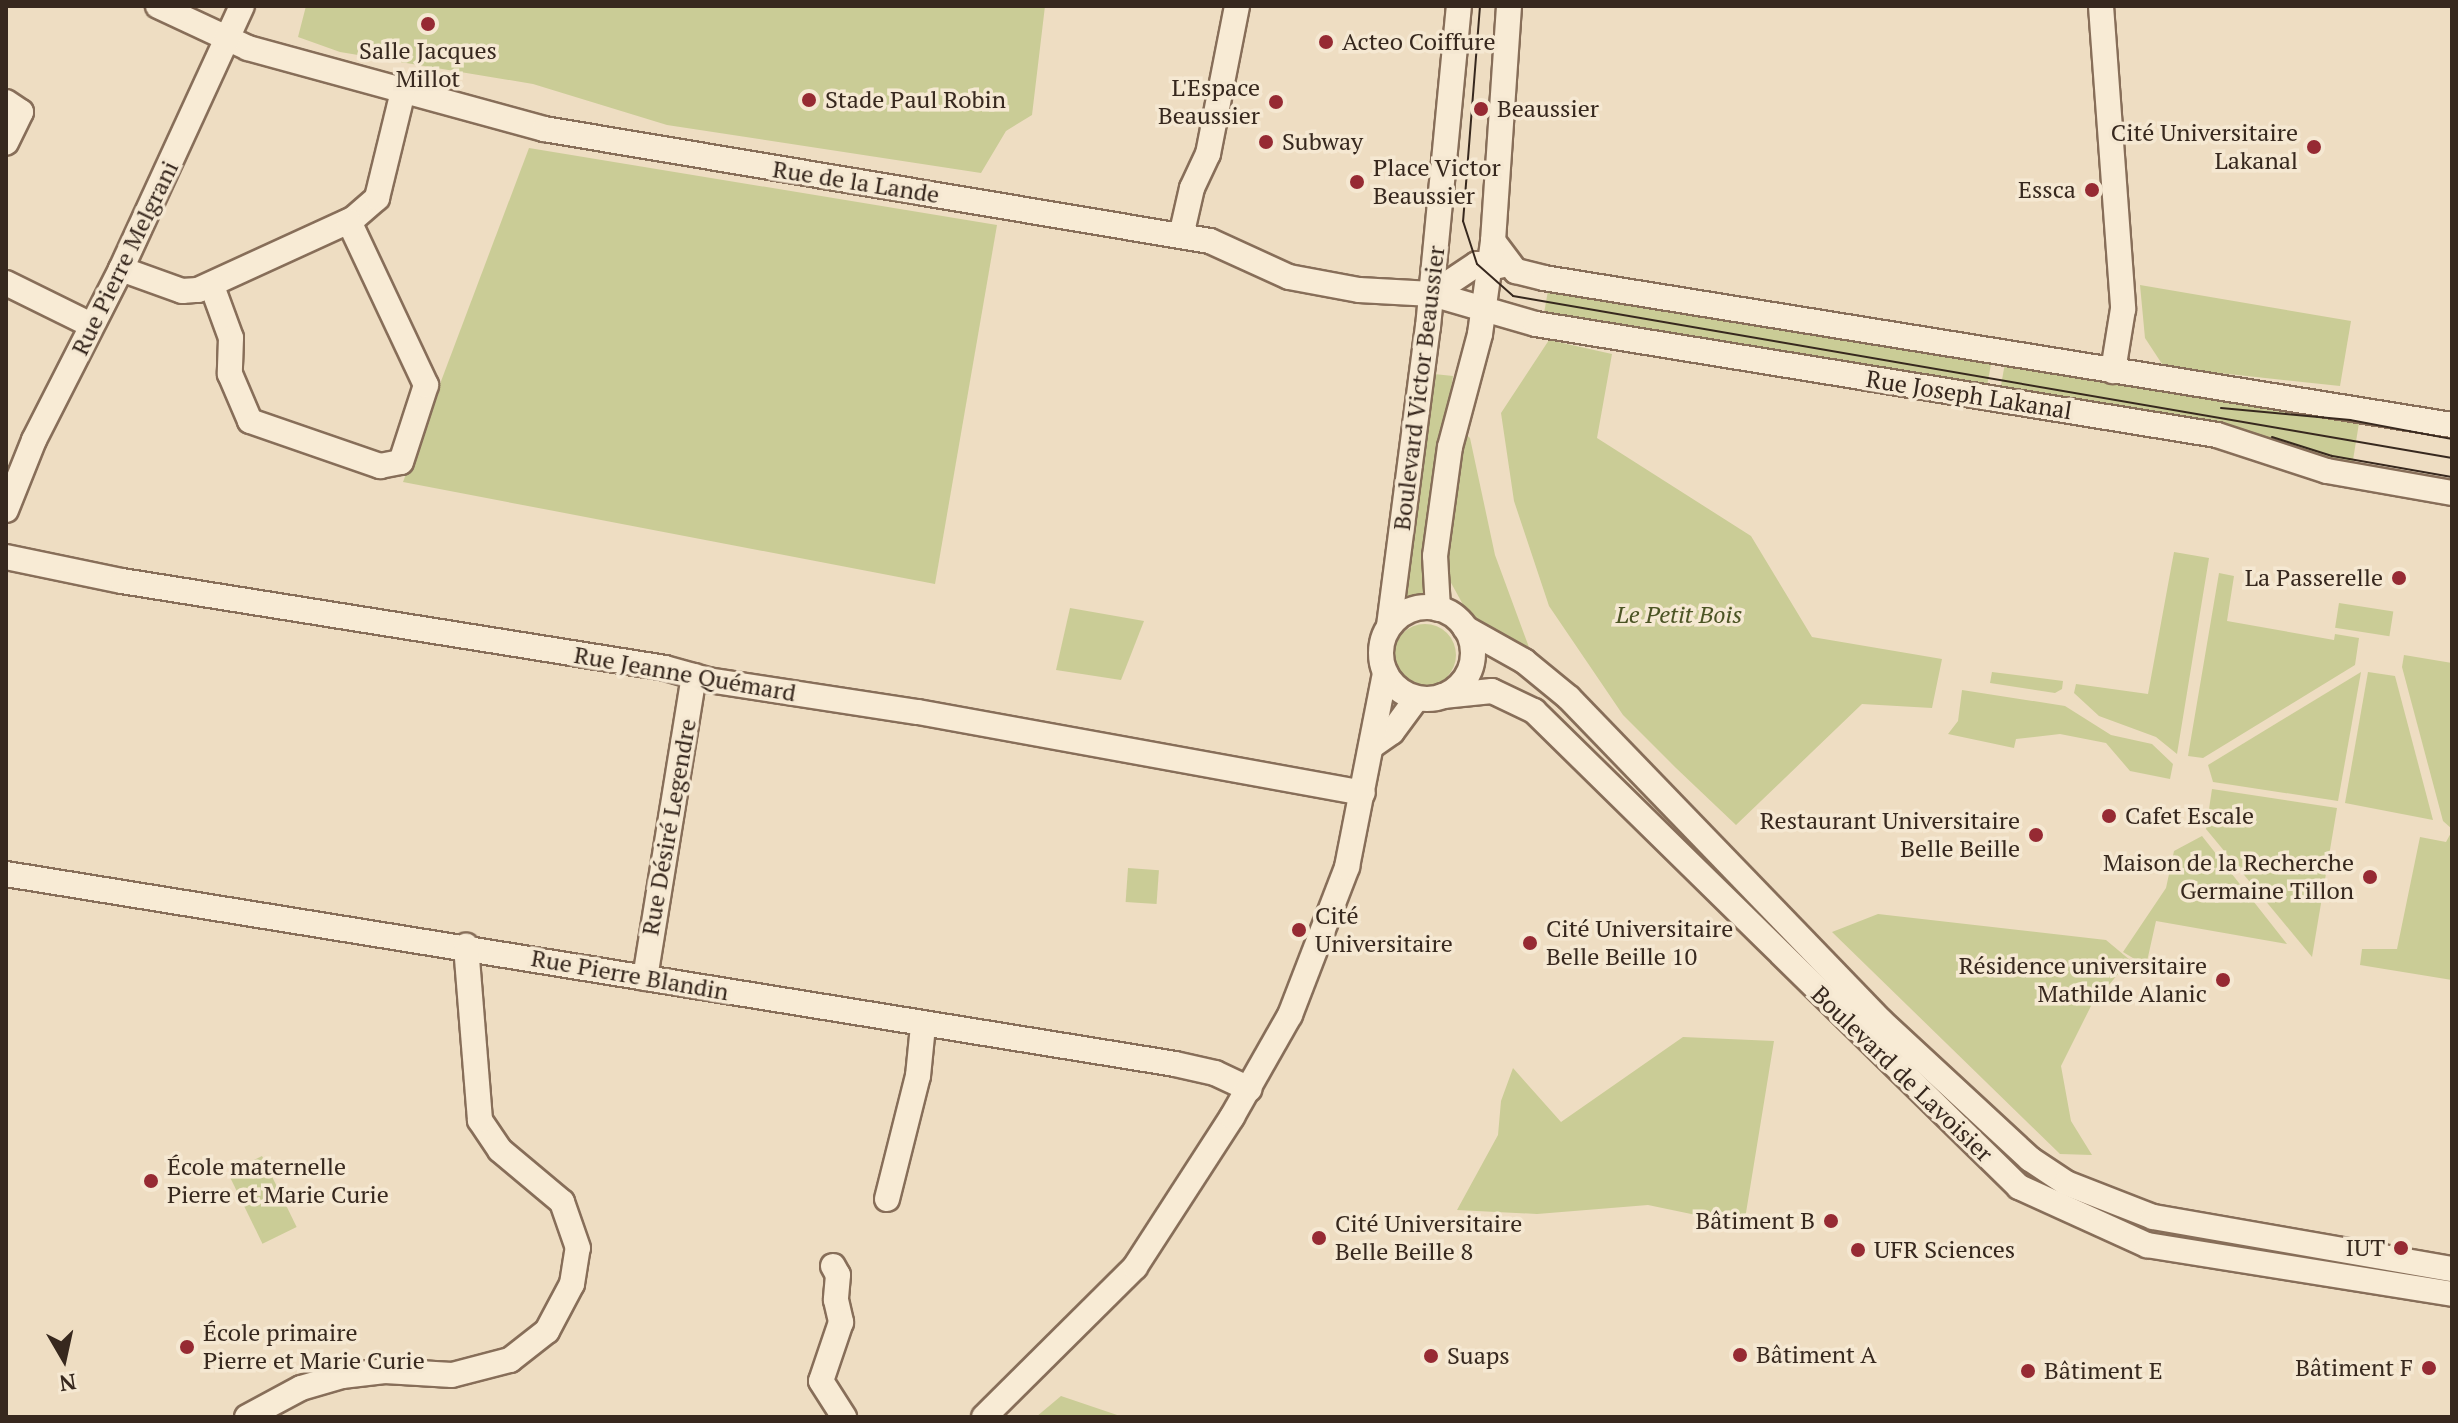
<!DOCTYPE html>
<meta charset="utf-8">
<style>
body{margin:0}
#map{position:relative;width:2458px;height:1423px;overflow:hidden;background:#eeddc2;font-family:"PT Serif",serif}
div>[style]{position:absolute}
.green>*{inset:0;background:#cacc96;transform-origin:0 0}
.round{border-radius:50%}
.roads{filter:drop-shadow(2px 0 #876e59) drop-shadow(-2px 0 #876e59) drop-shadow(0 2px #876e59) drop-shadow(0 -2px #876e59)}
.minor>*{height:24px;margin:-12px;padding:0 12px;transform-origin:12px;border-radius:12px;background:#f8ebd5}
.minor>.ring{margin:-12px;padding:0;box-sizing:content-box;background:none;border:24px solid #f8ebd5;border-radius:50%}
.tram>*{height:2px;margin:-1px;padding:0 1px;transform-origin:1px;border-radius:1px;background:#37281e}
.dots>*{width:22px;height:22px;translate:-50% -50%;box-sizing:border-box;border:4px solid #f5e8d2;border-radius:50%}
span{translate:-50% -50%;white-space:nowrap;text-align:center;line-height:1.15;-webkit-text-stroke:7px #f5e8d2;paint-order:stroke}
.poi-label{font-size:24px;color:#37281e}
.left{translate:0 -50%;text-align:left}
.right{translate:-100% -50%;text-align:right}
.street-label{font-size:24px;color:#37281e}
.park-label{font-size:24px;color:#4b5424;font-style:italic}
.frame{position:absolute;inset:0;border:8px solid #37281e;pointer-events:none}
.north{position:absolute;left:24px;top:1319px;width:80px;height:80px;-webkit-text-stroke:6px #f5e8d2;paint-order:stroke;rotate:171deg;font-size:22px;font-weight:700;line-height:32px;text-align:center;color:#37281e}
.north::after{content:'';display:block;margin:auto;width:28px;height:36px;background:#37281e;clip-path:polygon(50% 0,100% 100%,50% 72%,0 100%)}
</style>
<div id="map">
<div class="green">
<i style="clip-path:polygon(306px 6px,1045px 6px,1032px 115px,1006px 131px,981px 173px,667px 125px,533px 84px,340px 52px,298px 37px)"></i>
<i style="clip-path:polygon(529px 148px,997px 225px,935px 584px,403px 482px)"></i>
<i style="left:1549px;top:285px;width:449px;height:30px;rotate:10deg"></i>
<i style="clip-path:polygon(2140px 285px,2351px 321px,2340px 386px,2164px 367px,2145px 338px)"></i>
<i style="clip-path:polygon(1549px 340px,1612px 354px,1597px 438px,1751px 536px,1812px 637px,1942px 659px,1932px 708px,1862px 704px,1736px 825px,1676px 768px,1623px 715px,1549px 606px,1514px 501px,1501px 413px)"></i>
<i style="clip-path:polygon(2005px 363px,2360px 417px,2352px 466px,2000px 391px)"></i>
<i style="clip-path:polygon(1434px 374px,1453px 376px,1422px 575px,1429px 597px,1400px 604px)"></i>
<i style="clip-path:polygon(1464px 433px,1470px 438px,1495px 555px,1530px 650px,1471px 619px,1445px 572px)"></i>
<i style="clip-path:polygon(2174px 552px,2209px 558px,2177px 754px,2156px 737px,2099px 716px,2074px 693px,2076px 684px,2148px 694px)"></i>
<i style="clip-path:polygon(2219px 573px,2234px 576px,2227px 621px,2334px 640px,2335px 634px,2359px 638px,2355px 665px,2203px 758px,2188px 756px)"></i>
<i style="left:2339px;top:603px;width:55px;height:25px;rotate:9deg"></i>
<i style="clip-path:polygon(1070px 608px,1144px 621px,1121px 680px,1056px 670px)"></i>
<i class="round" style="left:1394px;top:624px;width:62px;height:62px"></i>
<i style="clip-path:polygon(2404px 655px,2452px 663px,2452px 829px,2443px 821px,2402px 667px)"></i>
<i style="clip-path:polygon(1992px 672px,2063px 681px,2062px 689px,2055px 693px,1990px 683px)"></i>
<i style="clip-path:polygon(2361px 672px,2338px 801px,2213px 782px,2208px 765px)"></i>
<i style="clip-path:polygon(2368px 672px,2395px 676px,2433px 820px,2345px 803px)"></i>
<i style="clip-path:polygon(1962px 690px,2065px 706px,2111px 735px,2152px 744px,2173px 764px,2170px 779px,2130px 771px,2106px 743px,2060px 734px,2016px 739px,2014px 748px,1948px 734px,1958px 721px)"></i>
<i style="clip-path:polygon(2212px 789px,2337px 808px,2312px 957px,2206px 829px)"></i>
<i style="clip-path:polygon(2452px 831px,2452px 980px,2360px 965px,2362px 949px,2397px 949px,2420px 837px,2446px 842px)"></i>
<i style="clip-path:polygon(2202px 836px,2287px 944px,2156px 921px,2146px 966px,2123px 952px,2166px 888px,2174px 851px)"></i>
<i style="left:1128px;top:868px;width:31px;height:34px;rotate:4deg"></i>
<i style="clip-path:polygon(1878px 914px,2106px 940px,2130px 960px,2091px 1006px,2061px 1066px,2071px 1121px,2092px 1155px,2060px 1154px,1832px 932px)"></i>
<i style="clip-path:polygon(1683px 1037px,1774px 1041px,1744px 1225px,1648px 1205px,1537px 1214px,1457px 1210px,1498px 1135px,1501px 1101px,1513px 1068px,1561px 1122px)"></i>
<i style="left:262px;top:1156px;width:79px;height:38px;rotate:64deg"></i>
<i style="clip-path:polygon(1061px 1396px,1123px 1417px,1036px 1417px)"></i>
</div>
<div class="roads">
<div class="minor">
<i style="left:158px;top:6px;width:99px;rotate:25deg"></i>
<i style="left:248px;top:48px;width:307px;rotate:15.3deg"></i>
<i style="left:544px;top:129px;width:675px;rotate:9.55deg"></i>
<i style="left:1210px;top:241px;width:87px;rotate:24.5deg"></i>
<i style="left:1289px;top:277px;width:71px;rotate:10.5deg"></i>
<i style="left:1359px;top:290px;width:73px;rotate:3.1deg"></i>
<i style="left:1432px;top:294px;width:108px;rotate:16.1deg"></i>
<i style="left:1536px;top:324px;width:690px;rotate:9.26deg"></i>
<i style="left:2217px;top:435px;width:116px;rotate:18.1deg"></i>
<i style="left:2327px;top:471px;width:127px;rotate:10deg"></i>
<i style="left:2101px;top:6px;width:304px;rotate:85.8deg"></i>
<i style="left:2123px;top:309px;width:63px;rotate:99.2deg"></i>
<i style="left:6px;top:102px;width:18px;rotate:34deg"></i>
<i style="left:21px;top:112px;width:34px;rotate:116deg"></i>
<i style="left:1181px;top:236px;width:49px;rotate:-77.1deg"></i>
<i style="left:1192px;top:188px;width:38px;rotate:-65deg"></i>
<i style="left:1208px;top:154px;width:151px;rotate:-78.9deg"></i>
<i style="left:1493px;top:241px;width:38px;rotate:53deg"></i>
<i style="left:1516px;top:271px;width:29px;rotate:14deg"></i>
<i style="left:1544px;top:278px;width:920px;rotate:9.2deg"></i>
<i style="left:121px;top:269px;width:65px;rotate:19.8deg"></i>
<i style="left:182px;top:291px;width:16px;rotate:-4deg"></i>
<i style="left:198px;top:290px;width:170px;rotate:-24.6deg"></i>
<i style="left:353px;top:219px;width:32px;rotate:-41deg"></i>
<i style="left:377px;top:198px;width:110px;rotate:-76.3deg"></i>
<i style="left:6px;top:283px;width:95px;rotate:26.3deg"></i>
<i style="left:212px;top:286px;width:55px;rotate:69.9deg"></i>
<i style="left:231px;top:338px;width:36px;rotate:92deg"></i>
<i style="left:230px;top:374px;width:51px;rotate:66.9deg"></i>
<i style="left:250px;top:421px;width:138px;rotate:19.1deg"></i>
<i style="left:380px;top:466px;width:21px;rotate:-11deg"></i>
<i style="left:401px;top:462px;width:81px;rotate:-72deg"></i>
<i style="left:426px;top:385px;width:181px;rotate:-115.2deg"></i>
<i style="left:1432px;top:294px;width:54px;rotate:-33.7deg"></i>
<i style="left:1477px;top:264px;width:23px;rotate:5deg"></i>
<i style="left:6px;top:510px;width:75px;rotate:-68.2deg"></i>
<i style="left:34px;top:440px;width:192px;rotate:-63deg"></i>
<i style="left:121px;top:269px;width:289px;rotate:-65.3deg"></i>
<i style="left:6px;top:557px;width:118px;rotate:11.7deg"></i>
<i style="left:122px;top:581px;width:550px;rotate:9.1deg"></i>
<i style="left:665px;top:668px;width:45px;rotate:15.6deg"></i>
<i style="left:708px;top:680px;width:212px;rotate:8.7deg"></i>
<i style="left:918px;top:712px;width:452px;rotate:10.3deg"></i>
<i class="ring" style="left:1381px;top:607px;width:68px;height:68px"></i>
<i style="left:1438px;top:609px;width:53px;rotate:-93.2deg"></i>
<i style="left:1435px;top:556px;width:110px;rotate:-82.2deg"></i>
<i style="left:1450px;top:447px;width:117px;rotate:-75.1deg"></i>
<i style="left:1480px;top:334px;width:94px;rotate:-82deg"></i>
<i style="left:1493px;top:241px;width:236px;rotate:-86.1deg"></i>
<i style="left:1389px;top:626px;width:302px;rotate:-82.6deg"></i>
<i style="left:1428px;top:327px;width:322px;rotate:-84.5deg"></i>
<i style="left:1465px;top:628px;width:68px;rotate:29.2deg"></i>
<i style="left:1524px;top:661px;width:58px;rotate:39.4deg"></i>
<i style="left:1569px;top:698px;width:449px;rotate:46deg"></i>
<i style="left:1881px;top:1021px;width:203px;rotate:42.8deg"></i>
<i style="left:2030px;top:1159px;width:43px;rotate:33.7deg"></i>
<i style="left:2066px;top:1183px;width:93px;rotate:21.3deg"></i>
<i style="left:2153px;top:1217px;width:303px;rotate:9.9deg"></i>
<i style="left:1443px;top:696px;width:49px;rotate:-5.8deg"></i>
<i style="left:1492px;top:691px;width:47px;rotate:25.5deg"></i>
<i style="left:1534px;top:711px;width:680px;rotate:44.46deg"></i>
<i style="left:2019px;top:1187px;width:141px;rotate:24.4deg"></i>
<i style="left:2147px;top:1245px;width:309px;rotate:9.1deg"></i>
<i style="left:1372px;top:746px;width:24px;rotate:-35deg"></i>
<i style="left:1392px;top:732px;width:42px;rotate:-53.7deg"></i>
<i style="left:6px;top:874px;width:1184px;rotate:9.23deg"></i>
<i style="left:1175px;top:1064px;width:41px;rotate:12.7deg"></i>
<i style="left:1215px;top:1073px;width:38px;rotate:25deg"></i>
<i style="left:645px;top:978px;width:306px;rotate:-80.8deg"></i>
<i style="left:887px;top:1199px;width:127px;rotate:-75.9deg"></i>
<i style="left:918px;top:1076px;width:50px;rotate:-84.3deg"></i>
<i style="left:833px;top:1266px;width:10px;rotate:61deg"></i>
<i style="left:838px;top:1275px;width:25px;rotate:95deg"></i>
<i style="left:836px;top:1300px;width:23px;rotate:77deg"></i>
<i style="left:841px;top:1322px;width:62px;rotate:108.7deg"></i>
<i style="left:821px;top:1381px;width:43px;rotate:57.4deg"></i>
<i style="left:247px;top:1417px;width:61px;rotate:-28.2deg"></i>
<i style="left:301px;top:1388px;width:43px;rotate:-16.3deg"></i>
<i style="left:342px;top:1376px;width:43px;rotate:-6.6deg"></i>
<i style="left:385px;top:1371px;width:67px;rotate:3.4deg"></i>
<i style="left:452px;top:1375px;width:60px;rotate:-14.5deg"></i>
<i style="left:510px;top:1360px;width:47px;rotate:-38.1deg"></i>
<i style="left:547px;top:1331px;width:53px;rotate:-62deg"></i>
<i style="left:572px;top:1284px;width:36px;rotate:-81deg"></i>
<i style="left:578px;top:1248px;width:49px;rotate:-109.2deg"></i>
<i style="left:562px;top:1202px;width:81px;rotate:-140deg"></i>
<i style="left:500px;top:1150px;width:36px;rotate:-124deg"></i>
<i style="left:480px;top:1120px;width:175px;rotate:-94.6deg"></i>
<i style="left:984px;top:1417px;width:213px;rotate:-44.8deg"></i>
<i style="left:1135px;top:1267px;width:179px;rotate:-57.1deg"></i>
<i style="left:1232px;top:1117px;width:117px;rotate:-60.4deg"></i>
<i style="left:1290px;top:1015px;width:159px;rotate:-68.9deg"></i>
<i style="left:1347px;top:867px;width:198px;rotate:-78.9deg"></i>
</div>
</div>
<div class="tram">
<i style="left:1480px;top:6px;width:216px;rotate:94.5deg"></i>
<i style="left:1463px;top:221px;width:45px;rotate:72deg"></i>
<i style="left:1477px;top:264px;width:48px;rotate:41.6deg"></i>
<i style="left:1513px;top:296px;width:953px;rotate:9.79deg"></i>
<i style="left:2221px;top:408px;width:130px;rotate:5.3deg"></i>
<i style="left:2350px;top:420px;width:104px;rotate:10.6deg"></i>
<i style="left:2272px;top:437px;width:63px;rotate:17.6deg"></i>
<i style="left:2332px;top:456px;width:122px;rotate:9.9deg"></i>
</div>
<div class="dots">
<i style="left:428px;top:24px;background:#962a33"></i>
<i style="left:1326px;top:42px;background:#962a33"></i>
<i style="left:809px;top:100px;background:#962a33"></i>
<i style="left:1276px;top:102px;background:#962a33"></i>
<i style="left:1481px;top:109px;background:#962a33"></i>
<i style="left:1266px;top:142px;background:#962a33"></i>
<i style="left:2314px;top:147px;background:#962a33"></i>
<i style="left:1357px;top:182px;background:#962a33"></i>
<i style="left:2092px;top:190px;background:#962a33"></i>
<i style="left:2399px;top:578px;background:#962a33"></i>
<i style="left:2109px;top:816px;background:#962a33"></i>
<i style="left:2036px;top:835px;background:#962a33"></i>
<i style="left:2370px;top:877px;background:#962a33"></i>
<i style="left:1299px;top:930px;background:#962a33"></i>
<i style="left:1530px;top:943px;background:#962a33"></i>
<i style="left:2223px;top:980px;background:#962a33"></i>
<i style="left:151px;top:1181px;background:#962a33"></i>
<i style="left:1831px;top:1221px;background:#962a33"></i>
<i style="left:1319px;top:1238px;background:#962a33"></i>
<i style="left:2401px;top:1248px;background:#962a33"></i>
<i style="left:1858px;top:1250px;background:#962a33"></i>
<i style="left:187px;top:1347px;background:#962a33"></i>
<i style="left:1740px;top:1355px;background:#962a33"></i>
<i style="left:1431px;top:1356px;background:#962a33"></i>
<i style="left:2429px;top:1368px;background:#962a33"></i>
<i style="left:2028px;top:1371px;background:#962a33"></i>
</div>
<div class="poi-label">
<span class="left" style="left:1342px;top:42px">Acteo Coiffure</span>
<span style="left:428px;top:65px">Salle Jacques<br>Millot</span>
<span class="right" style="left:1260px;top:102px">L'Espace<br>Beaussier</span>
<span class="left" style="left:825px;top:100px">Stade Paul Robin</span>
<span class="left" style="left:1497px;top:109px">Beaussier</span>
<span class="right" style="left:2298px;top:147px">Cité Universitaire<br>Lakanal</span>
<span class="left" style="left:1282px;top:142px">Subway</span>
<span class="left" style="left:1373px;top:182px">Place Victor<br>Beaussier</span>
<span class="right" style="left:2076px;top:190px">Essca</span>
<span class="right" style="left:2383px;top:578px">La Passerelle</span>
<span class="left" style="left:2125px;top:816px">Cafet Escale</span>
<span class="right" style="left:2020px;top:835px">Restaurant Universitaire<br>Belle Beille</span>
<span class="right" style="left:2354px;top:877px">Maison de la Recherche<br>Germaine Tillon</span>
<span class="left" style="left:1315px;top:930px">Cité<br>Universitaire</span>
<span class="left" style="left:1546px;top:943px">Cité Universitaire<br>Belle Beille 10</span>
<span class="right" style="left:2207px;top:980px">Résidence universitaire<br>Mathilde Alanic</span>
<span class="left" style="left:167px;top:1181px">École maternelle<br>Pierre et Marie Curie</span>
<span class="right" style="left:1815px;top:1221px">Bâtiment B</span>
<span class="left" style="left:1335px;top:1238px">Cité Universitaire<br>Belle Beille 8</span>
<span class="right" style="left:2385px;top:1248px">IUT</span>
<span class="left" style="left:1874px;top:1250px">UFR Sciences</span>
<span class="left" style="left:203px;top:1347px">École primaire<br>Pierre et Marie Curie</span>
<span class="left" style="left:1756px;top:1355px">Bâtiment A</span>
<span class="left" style="left:1447px;top:1356px">Suaps</span>
<span class="right" style="left:2413px;top:1368px">Bâtiment F</span>
<span class="left" style="left:2044px;top:1371px">Bâtiment E</span>
</div>
<div class="street-label">
<span style="left:856px;top:182px;rotate:9deg">Rue de la Lande</span>
<span style="left:125px;top:258px;rotate:-64deg">Rue Pierre Melgrani</span>
<span style="left:1419px;top:388px;rotate:-83deg">Boulevard Victor Beaussier</span>
<span style="left:1969px;top:395px;rotate:9deg">Rue Joseph Lakanal</span>
<span style="left:685px;top:674px;rotate:10deg">Rue Jeanne Quémard</span>
<span style="left:669px;top:827px;rotate:-80deg">Rue Désiré Legendre</span>
<span style="left:630px;top:975px;rotate:10deg">Rue Pierre Blandin</span>
<span style="left:1902px;top:1074px;rotate:44deg">Boulevard de Lavoisier</span>
</div>
<div class="park-label">
<span style="left:1679px;top:615px">Le Petit Bois</span>
</div>
<div class="frame"></div>
<div class="north">N</div>
</div>
